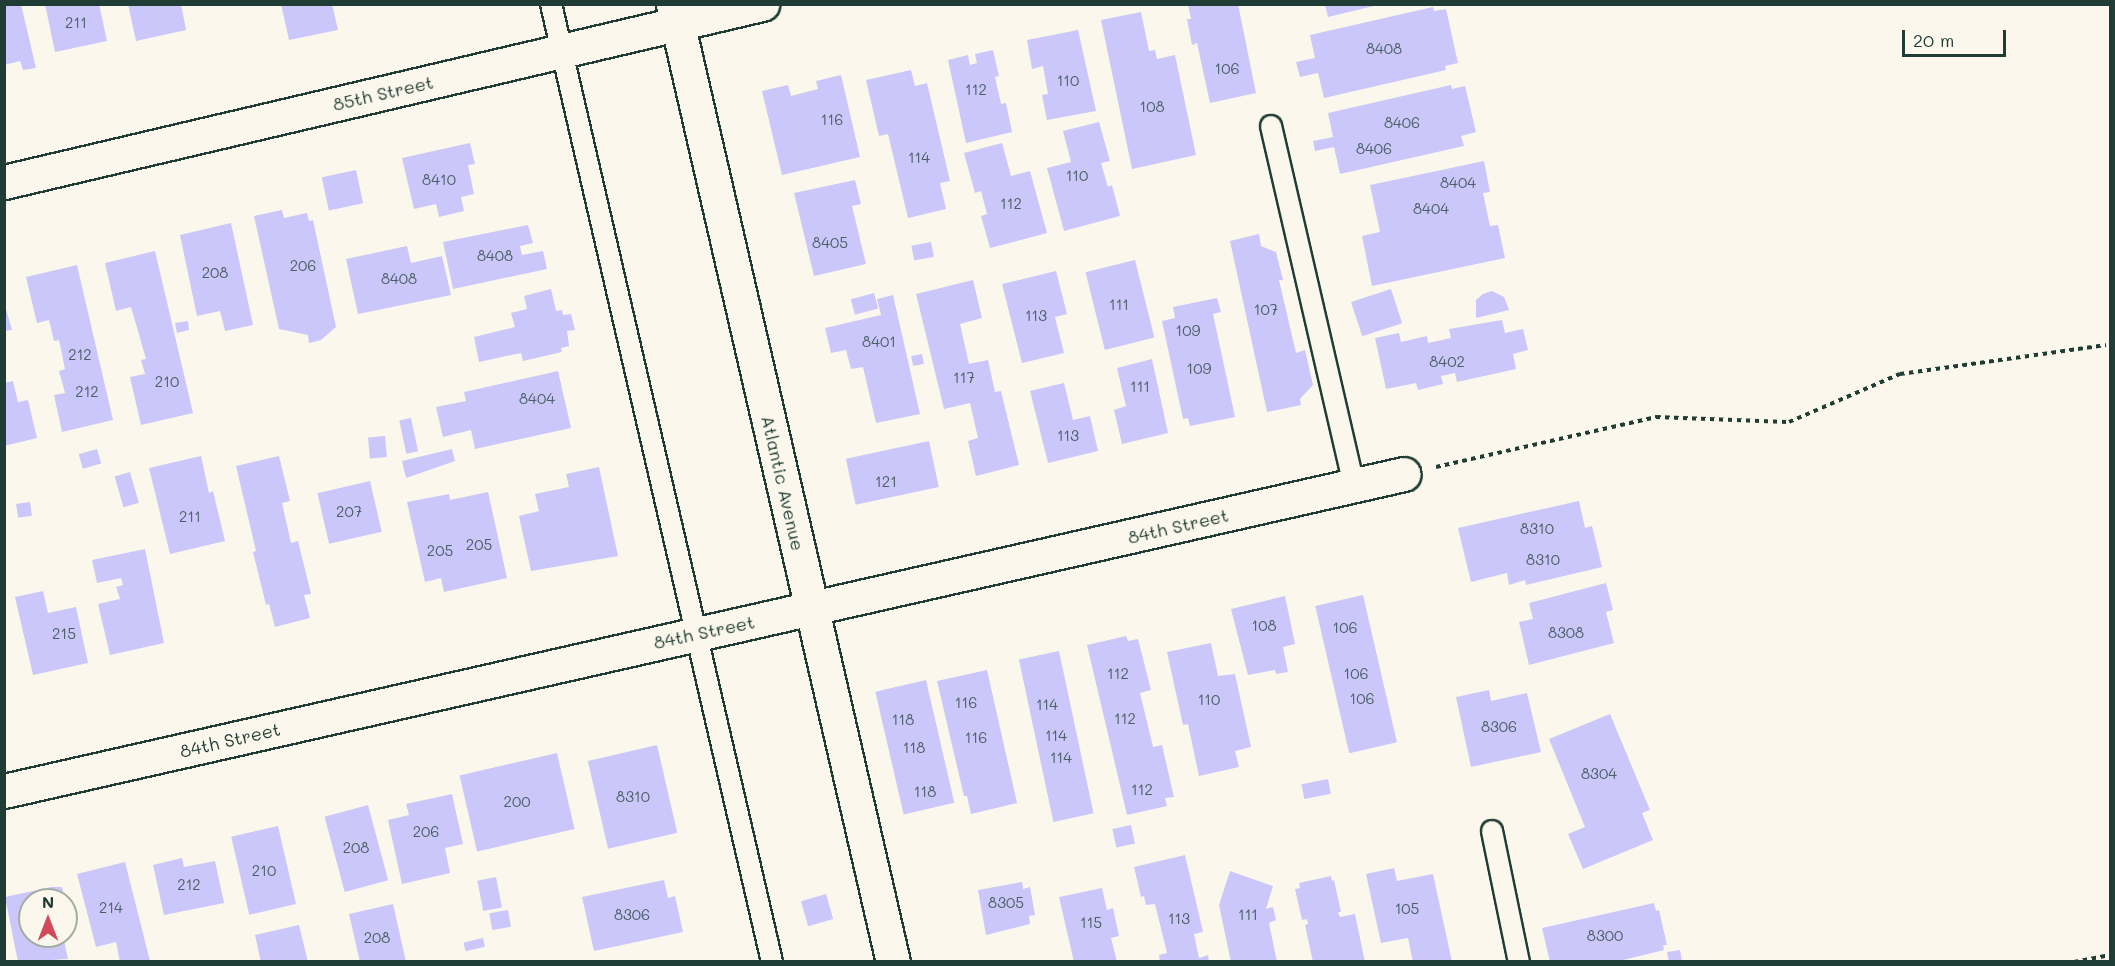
<!DOCTYPE html>
<style>
body{margin:0}
#map{position:relative;width:2115px;height:966px;overflow:hidden;background:#fbf7ec;font-family:Mali,sans-serif}
div>[style]{position:absolute}
.building>*{inset:0;background:#ccc7fa;transform-origin:0 0}
.path>*{height:4px;margin-top:-2px;transform-origin:0;background:repeating-linear-gradient(90deg,#1f3d34 0 4.5px,transparent 0 9px)}
.roads{filter:drop-shadow(2px 0 #1f3d34) drop-shadow(-2px 0 #1f3d34) drop-shadow(0 2px #1f3d34) drop-shadow(0 -2px #1f3d34)}
.service>*{height:20px;margin:-10px;padding:0 10px;transform-origin:10px;border-radius:10px;background:#fbf7ec}
.minor>*{height:33px;margin:-16.5px;padding:0 16.5px;transform-origin:16.5px;border-radius:16.5px;background:#fbf7ec}
.tertiary>*{height:33px;margin:-16.5px;padding:0 16.5px;transform-origin:16.5px;border-radius:16.5px;background:#fbf7ec}
span{translate:-50% -50%;white-space:nowrap;text-align:center;line-height:1.15;-webkit-text-stroke:4.5px #fbf7ec;paint-order:stroke}
.number-label{font-size:15px;color:#4a6066}
.number-label span{-webkit-text-stroke-width:0}
.street-label{font-size:18px;color:#1f3d34}
.frame{position:absolute;inset:0;border:6px solid #1f3d34;pointer-events:none}
.north{position:absolute;left:18px;top:888px;width:60px;height:60px;box-sizing:border-box;background:#fbf7ec;border:2px solid #a3ada2;border-radius:50%;rotate:0deg;font-size:16px;font-weight:700;line-height:24px;text-align:center;color:#1f3d34}
.north::after{content:'';display:block;margin:auto;width:21px;height:27px;background:#d1495b;clip-path:polygon(50% 0,100% 100%,50% 72%,0 100%)}
.scale{position:absolute;left:1902px;top:30px;width:104px;height:27px;box-sizing:border-box;border:3px solid #1f3d34;border-top:0;padding-left:8px;font-size:18px;line-height:21px;white-space:nowrap;color:#1f3d34;-webkit-text-stroke:4px #fbf7ec;paint-order:stroke}
</style>
<div id="map">
<div class="building">
<i style="clip-path:polygon(4px 4px,21px 4px,36px 68px,23px 70px,20px 61px,4px 65px)"></i>
<i style="clip-path:polygon(45px 4px,99px 4px,107px 41px,55px 52px)"></i>
<i style="clip-path:polygon(128px 4px,181px 4px,186px 30px,136px 41px)"></i>
<i style="clip-path:polygon(281px 4px,332px 4px,338px 30px,289px 40px)"></i>
<i style="clip-path:polygon(1188px 4px,1238px 4px,1256px 93px,1210px 103px,1197px 43px,1192px 45px,1187px 19px,1191px 19px)"></i>
<i style="clip-path:polygon(1325px 4px,1378px 4px,1378px 5px,1328px 17px)"></i>
<i style="clip-path:polygon(1433px 7px,1434px 11px,1446px 9px,1458px 63px,1445px 66px,1446px 70px,1324px 98px,1318px 73px,1300px 77px,1296px 62px,1315px 58px,1310px 35px)"></i>
<i style="clip-path:polygon(1141px 12px,1149px 51px,1155px 50px,1157px 59px,1175px 55px,1196px 155px,1132px 169px,1101px 20px)"></i>
<i style="clip-path:polygon(1078px 30px,1096px 111px,1047px 120px,1042px 95px,1048px 94px,1043px 66px,1032px 69px,1027px 40px)"></i>
<i style="clip-path:polygon(993px 50px,999px 76px,995px 77px,1001px 104px,1006px 103px,1012px 132px,966px 143px,948px 60px,968px 55px,970px 65px,977px 63px,975px 54px)"></i>
<i style="clip-path:polygon(911px 70px,915px 86px,927px 83px,950px 181px,940px 183px,946px 209px,908px 218px,888px 134px,879px 136px,866px 80px)"></i>
<i style="clip-path:polygon(841px 75px,860px 157px,782px 175px,762px 91px,788px 85px,791px 96px,818px 89px,816px 81px)"></i>
<i style="clip-path:polygon(1451px 85px,1452px 89px,1465px 86px,1476px 132px,1461px 136px,1464px 146px,1340px 174px,1334px 147px,1315px 151px,1313px 141px,1333px 137px,1328px 113px)"></i>
<i style="clip-path:polygon(1099px 122px,1110px 161px,1101px 163px,1108px 187px,1112px 185px,1120px 216px,1064px 231px,1047px 168px,1071px 162px,1063px 131px)"></i>
<i style="clip-path:polygon(470px 143px,475px 164px,468px 165px,474px 194px,461px 197px,464px 211px,439px 217px,436px 204px,414px 209px,402px 158px)"></i>
<i style="clip-path:polygon(1002px 143px,1011px 176px,1030px 171px,1047px 233px,990px 248px,981px 216px,987px 214px,981px 191px,975px 193px,964px 153px)"></i>
<i style="clip-path:polygon(1484px 161px,1490px 192px,1483px 193px,1490px 226px,1498px 225px,1505px 258px,1372px 286px,1362px 236px,1380px 232px,1370px 185px)"></i>
<i style="left:356px;top:170px;width:34px;height:35px;rotate:78deg"></i>
<i style="clip-path:polygon(855px 180px,861px 204px,852px 206px,866px 264px,814px 276px,794px 193px)"></i>
<i style="clip-path:polygon(282px 210px,284px 218px,307px 213px,309px 221px,313px 220px,336px 327px,321px 340px,309px 343px,308px 335px,279px 329px,254px 216px)"></i>
<i style="clip-path:polygon(231px 223px,253px 325px,225px 331px,220px 311px,197px 316px,180px 235px)"></i>
<i style="clip-path:polygon(528px 225px,533px 243px,520px 246px,522px 255px,543px 251px,547px 269px,453px 289px,443px 242px)"></i>
<i style="clip-path:polygon(1259px 234px,1261px 246px,1276px 252px,1283px 280px,1279px 280px,1296px 353px,1305px 350px,1313px 385px,1300px 399px,1301px 405px,1267px 412px,1230px 241px)"></i>
<i style="left:931px;top:242px;width:15px;height:20px;rotate:79deg"></i>
<i style="clip-path:polygon(407px 246px,411px 263px,442px 256px,451px 295px,358px 314px,346px 259px)"></i>
<i style="clip-path:polygon(155px 251px,193px 413px,141px 425px,130px 377px,145px 374px,141px 360px,146px 359px,131px 307px,116px 311px,105px 263px)"></i>
<i style="left:1135px;top:260px;width:80px;height:51px;rotate:76deg"></i>
<i style="clip-path:polygon(77px 265px,113px 420px,62px 432px,54px 395px,65px 393px,59px 371px,65px 369px,59px 340px,54px 341px,49px 320px,37px 323px,26px 277px)"></i>
<i style="clip-path:polygon(1056px 271px,1067px 314px,1055px 317px,1064px 353px,1022px 363px,1002px 284px)"></i>
<i style="clip-path:polygon(973px 280px,982px 318px,960px 324px,969px 364px,988px 360px,995px 392px,1001px 391px,1019px 465px,976px 476px,968px 441px,978px 438px,970px 403px,944px 409px,916px 294px)"></i>
<i style="clip-path:polygon(551px 289px,556px 311px,562px 310px,563px 315px,571px 314px,575px 330px,567px 331px,569px 346px,561px 348px,562px 352px,523px 361px,521px 353px,479px 362px,474px 337px,515px 327px,511px 313px,527px 309px,524px 296px)"></i>
<i style="left:1391px;top:289px;width:36px;height:42px;rotate:72deg"></i>
<i style="clip-path:polygon(1492px 291px,1504px 297px,1509px 310px,1476px 318px,1476px 300px,1483px 294px)"></i>
<i style="left:874px;top:293px;width:16px;height:24px;rotate:75deg"></i>
<i style="clip-path:polygon(893px 295px,920px 414px,876px 423px,863px 367px,851px 369px,846px 350px,831px 353px,825px 328px,881px 315px,877px 299px)"></i>
<i style="clip-path:polygon(1217px 298px,1221px 312px,1213px 314px,1235px 417px,1190px 426px,1188px 418px,1183px 419px,1162px 321px,1175px 318px,1173px 307px)"></i>
<i style="clip-path:polygon(4px 302px,12px 330px,4px 331px)"></i>
<i style="clip-path:polygon(1502px 320px,1505px 333px,1523px 329px,1528px 350px,1513px 354px,1516px 369px,1457px 382px,1455px 373px,1441px 376px,1443px 384px,1418px 390px,1416px 383px,1386px 389px,1375px 338px,1399px 333px,1401px 342px,1427px 336px,1428px 343px,1451px 338px,1449px 329px)"></i>
<i style="clip-path:polygon(188px 321px,189px 330px,177px 333px,175px 323px)"></i>
<i style="left:922px;top:354px;width:10px;height:11px;rotate:79deg"></i>
<i style="clip-path:polygon(1152px 359px,1168px 433px,1122px 444px,1114px 410px,1126px 406px,1117px 368px)"></i>
<i style="clip-path:polygon(558px 371px,571px 428px,475px 449px,471px 430px,443px 437px,436px 407px,466px 401px,464px 392px)"></i>
<i style="clip-path:polygon(13px 381px,18px 402px,28px 400px,37px 438px,4px 446px,4px 383px)"></i>
<i style="clip-path:polygon(1064px 383px,1073px 420px,1090px 416px,1098px 451px,1048px 463px,1030px 391px)"></i>
<i style="left:411px;top:418px;width:34px;height:12px;rotate:78deg"></i>
<i style="left:385px;top:436px;width:21px;height:17px;rotate:85deg"></i>
<i style="left:929px;top:441px;width:47px;height:85px;rotate:78deg"></i>
<i style="left:97px;top:449px;width:15px;height:19px;rotate:74deg"></i>
<i style="clip-path:polygon(452px 449px,455px 461px,406px 478px,402px 461px)"></i>
<i style="clip-path:polygon(201px 456px,209px 493px,213px 491px,225px 541px,170px 554px,149px 468px)"></i>
<i style="clip-path:polygon(279px 456px,290px 501px,282px 503px,291px 543px,298px 541px,311px 594px,304px 595px,310px 618px,275px 627px,269px 604px,266px 605px,253px 552px,256px 551px,236px 466px)"></i>
<i style="clip-path:polygon(599px 467px,618px 556px,531px 571px,519px 516px,539px 511px,535px 494px,569px 487px,566px 474px)"></i>
<i style="left:130px;top:472px;width:32px;height:16px;rotate:74deg"></i>
<i style="left:370px;top:481px;width:52px;height:54px;rotate:77deg"></i>
<i style="clip-path:polygon(488px 492px,507px 578px,444px 592px,441px 578px,425px 582px,407px 502px,449px 494px,450px 500px)"></i>
<i style="clip-path:polygon(1579px 501px,1585px 528px,1592px 526px,1602px 567px,1526px 585px,1525px 580px,1509px 585px,1507px 573px,1471px 582px,1458px 528px)"></i>
<i style="left:30px;top:502px;width:14px;height:14px;rotate:82deg"></i>
<i style="clip-path:polygon(145px 549px,164px 643px,110px 655px,98px 604px,120px 599px,116px 587px,123px 585px,121px 578px,97px 583px,92px 560px)"></i>
<i style="clip-path:polygon(1606px 583px,1613px 610px,1606px 612px,1614px 643px,1529px 665px,1519px 622px,1533px 619px,1529px 603px)"></i>
<i style="clip-path:polygon(43px 591px,48px 613px,76px 607px,88px 663px,33px 675px,15px 597px)"></i>
<i style="left:1363px;top:595px;width:151px;height:49px;rotate:77deg"></i>
<i style="clip-path:polygon(1285px 596px,1295px 644px,1283px 647px,1288px 672px,1276px 674px,1275px 670px,1248px 675px,1231px 609px)"></i>
<i style="clip-path:polygon(1126px 636px,1128px 641px,1138px 639px,1151px 690px,1140px 693px,1153px 747px,1162px 745px,1174px 797px,1165px 798px,1167px 806px,1127px 815px,1087px 645px)"></i>
<i style="clip-path:polygon(1211px 643px,1218px 676px,1235px 674px,1251px 747px,1235px 751px,1239px 767px,1199px 776px,1188px 724px,1183px 725px,1167px 652px)"></i>
<i style="left:1059px;top:651px;width:166px;height:41px;rotate:78deg"></i>
<i style="clip-path:polygon(987px 670px,1017px 803px,971px 814px,967px 796px,964px 796px,937px 681px)"></i>
<i style="left:926px;top:680px;width:126px;height:52px;rotate:77deg"></i>
<i style="clip-path:polygon(1489px 690px,1491px 701px,1527px 693px,1541px 752px,1471px 767px,1456px 697px)"></i>
<i style="clip-path:polygon(1610px 714px,1650px 810px,1642px 813px,1653px 840px,1583px 869px,1568px 834px,1585px 827px,1549px 739px)"></i>
<i style="left:657px;top:745px;width:90px;height:71px;rotate:77deg"></i>
<i style="left:557px;top:753px;width:78px;height:100px;rotate:77deg"></i>
<i style="left:1328px;top:779px;width:15px;height:27px;rotate:79deg"></i>
<i style="clip-path:polygon(452px 794px,463px 844px,445px 848px,450px 873px,402px 884px,388px 820px,409px 815px,406px 804px)"></i>
<i style="left:368px;top:805px;width:78px;height:45px;rotate:75deg"></i>
<i style="left:1131px;top:825px;width:19px;height:19px;rotate:78deg"></i>
<i style="left:278px;top:826px;width:80px;height:48px;rotate:77deg"></i>
<i style="clip-path:polygon(1185px 855px,1203px 932px,1194px 934px,1199px 958px,1208px 955px,1209px 962px,1160px 962px,1159px 955px,1167px 953px,1155px 904px,1146px 905px,1144px 896px,1141px 897px,1134px 867px)"></i>
<i style="clip-path:polygon(182px 858px,184px 867px,215px 861px,224px 903px,164px 915px,153px 865px)"></i>
<i style="clip-path:polygon(125px 862px,150px 961px,149px 962px,120px 962px,116px 942px,96px 947px,77px 874px)"></i>
<i style="clip-path:polygon(1394px 868px,1397px 881px,1433px 874px,1452px 962px,1413px 962px,1408px 938px,1381px 943px,1366px 874px)"></i>
<i style="clip-path:polygon(1230px 871px,1273px 886px,1266px 909px,1273px 907px,1276px 920px,1269px 923px,1277px 962px,1231px 962px,1219px 905px)"></i>
<i style="clip-path:polygon(1331px 876px,1332px 881px,1334px 880px,1341px 912px,1338px 912px,1340px 917px,1355px 914px,1365px 962px,1313px 962px,1305px 925px,1308px 924px,1307px 919px,1302px 920px,1295px 889px,1300px 888px,1299px 883px)"></i>
<i style="left:496px;top:877px;width:31px;height:19px;rotate:79deg"></i>
<i style="clip-path:polygon(664px 880px,668px 898px,675px 896px,683px 932px,594px 951px,582px 897px)"></i>
<i style="clip-path:polygon(1022px 882px,1023px 889px,1030px 887px,1035px 915px,1029px 916px,1030px 924px,986px 935px,978px 890px)"></i>
<i style="clip-path:polygon(51px 887px,62px 887px,65px 900px,30px 900px,30px 936px,63px 936px,68px 959px,18px 962px,5px 897px)"></i>
<i style="clip-path:polygon(1102px 888px,1107px 910px,1113px 908px,1119px 936px,1111px 938px,1117px 962px,1074px 962px,1059px 897px)"></i>
<i style="left:826px;top:894px;width:26px;height:26px;rotate:74deg"></i>
<i style="clip-path:polygon(1654px 903px,1656px 911px,1659px 910px,1667px 945px,1663px 945px,1664px 950px,1615px 962px,1550px 962px,1542px 928px)"></i>
<i style="clip-path:polygon(393px 904px,406px 962px,360px 962px,349px 914px)"></i>
<i style="left:508px;top:910px;width:17px;height:19px;rotate:80deg"></i>
<i style="clip-path:polygon(299px 925px,308px 962px,261px 962px,255px 935px)"></i>
<i style="left:483px;top:938px;width:9px;height:20px;rotate:77deg"></i>
<i style="clip-path:polygon(1680px 950px,1682px 961px,1669px 962px,1667px 952px)"></i>
</div>
<div class="path">
<i style="left:1436px;top:467px;width:226px;rotate:-12.8deg"></i>
<i style="left:1656px;top:417px;width:133px;rotate:2.2deg"></i>
<i style="left:1789px;top:422px;width:121px;rotate:-23.4deg"></i>
<i style="left:1900px;top:374px;width:208px;rotate:-8deg"></i>
<i style="left:2074px;top:962px;width:37px;rotate:-11deg"></i>
</div>
<div class="roads">
<div class="service">
<i style="left:551px;top:4px;width:983px;rotate:77.01deg"></i>
<i style="left:1271px;top:126px;width:369px;rotate:77deg"></i>
<i style="left:1492px;top:831px;width:134px;rotate:78.4deg"></i>
</div>
<div class="minor">
<i style="left:4px;top:182px;width:779px;rotate:-13.22deg"></i>
<i style="left:4px;top:791px;width:1435px;rotate:-12.76deg"></i>
</div>
<div class="tertiary">
<i style="left:673px;top:4px;width:983px;rotate:77.07deg"></i>
</div>
</div>
<div class="number-label">
<span style="left:76px;top:23px">211</span>
<span style="left:1384px;top:49px">8408</span>
<span style="left:1227px;top:69px">106</span>
<span style="left:1068px;top:81px">110</span>
<span style="left:976px;top:90px">112</span>
<span style="left:1152px;top:107px">108</span>
<span style="left:832px;top:120px">116</span>
<span style="left:1402px;top:123px">8406</span>
<span style="left:1374px;top:149px">8406</span>
<span style="left:919px;top:158px">114</span>
<span style="left:1077px;top:176px">110</span>
<span style="left:439px;top:180px">8410</span>
<span style="left:1458px;top:183px">8404</span>
<span style="left:1011px;top:204px">112</span>
<span style="left:1431px;top:209px">8404</span>
<span style="left:830px;top:243px">8405</span>
<span style="left:495px;top:256px">8408</span>
<span style="left:303px;top:266px">206</span>
<span style="left:215px;top:273px">208</span>
<span style="left:399px;top:279px">8408</span>
<span style="left:1119px;top:305px">111</span>
<span style="left:1266px;top:310px">107</span>
<span style="left:1036px;top:316px">113</span>
<span style="left:1188px;top:331px">109</span>
<span style="left:879px;top:342px">8401</span>
<span style="left:80px;top:355px">212</span>
<span style="left:1447px;top:362px">8402</span>
<span style="left:1199px;top:369px">109</span>
<span style="left:964px;top:378px">117</span>
<span style="left:167px;top:382px">210</span>
<span style="left:1140px;top:387px">111</span>
<span style="left:87px;top:392px">212</span>
<span style="left:537px;top:399px">8404</span>
<span style="left:1068px;top:436px">113</span>
<span style="left:886px;top:482px">121</span>
<span style="left:349px;top:512px">207</span>
<span style="left:190px;top:517px">211</span>
<span style="left:1537px;top:529px">8310</span>
<span style="left:479px;top:545px">205</span>
<span style="left:440px;top:551px">205</span>
<span style="left:1543px;top:560px">8310</span>
<span style="left:1264px;top:626px">108</span>
<span style="left:1345px;top:628px">106</span>
<span style="left:1566px;top:633px">8308</span>
<span style="left:64px;top:634px">215</span>
<span style="left:1118px;top:674px">112</span>
<span style="left:1356px;top:674px">106</span>
<span style="left:1362px;top:699px">106</span>
<span style="left:1209px;top:700px">110</span>
<span style="left:966px;top:703px">116</span>
<span style="left:1047px;top:705px">114</span>
<span style="left:1125px;top:719px">112</span>
<span style="left:903px;top:720px">118</span>
<span style="left:1499px;top:727px">8306</span>
<span style="left:1056px;top:736px">114</span>
<span style="left:976px;top:738px">116</span>
<span style="left:914px;top:748px">118</span>
<span style="left:1061px;top:758px">114</span>
<span style="left:1599px;top:774px">8304</span>
<span style="left:1142px;top:790px">112</span>
<span style="left:925px;top:792px">118</span>
<span style="left:633px;top:797px">8310</span>
<span style="left:517px;top:802px">200</span>
<span style="left:426px;top:832px">206</span>
<span style="left:356px;top:848px">208</span>
<span style="left:264px;top:871px">210</span>
<span style="left:189px;top:885px">212</span>
<span style="left:1006px;top:903px">8305</span>
<span style="left:111px;top:908px">214</span>
<span style="left:1407px;top:909px">105</span>
<span style="left:632px;top:915px">8306</span>
<span style="left:1248px;top:915px">111</span>
<span style="left:1179px;top:919px">113</span>
<span style="left:1091px;top:923px">115</span>
<span style="left:1605px;top:936px">8300</span>
<span style="left:377px;top:938px">208</span>
</div>
<div class="street-label">
<span style="left:383px;top:93px;rotate:-13deg">85th Street</span>
<span style="left:783px;top:483px;rotate:77deg">Atlantic Avenue</span>
<span style="left:1178px;top:526px;rotate:-13deg">84th Street</span>
<span style="left:704px;top:632px;rotate:-12deg">84th Street</span>
<span style="left:230px;top:740px;rotate:-13deg">84th Street</span>
</div>
<div class="frame"></div>
<div class="north">N</div>
<div class="scale">20 m</div>
</div>
